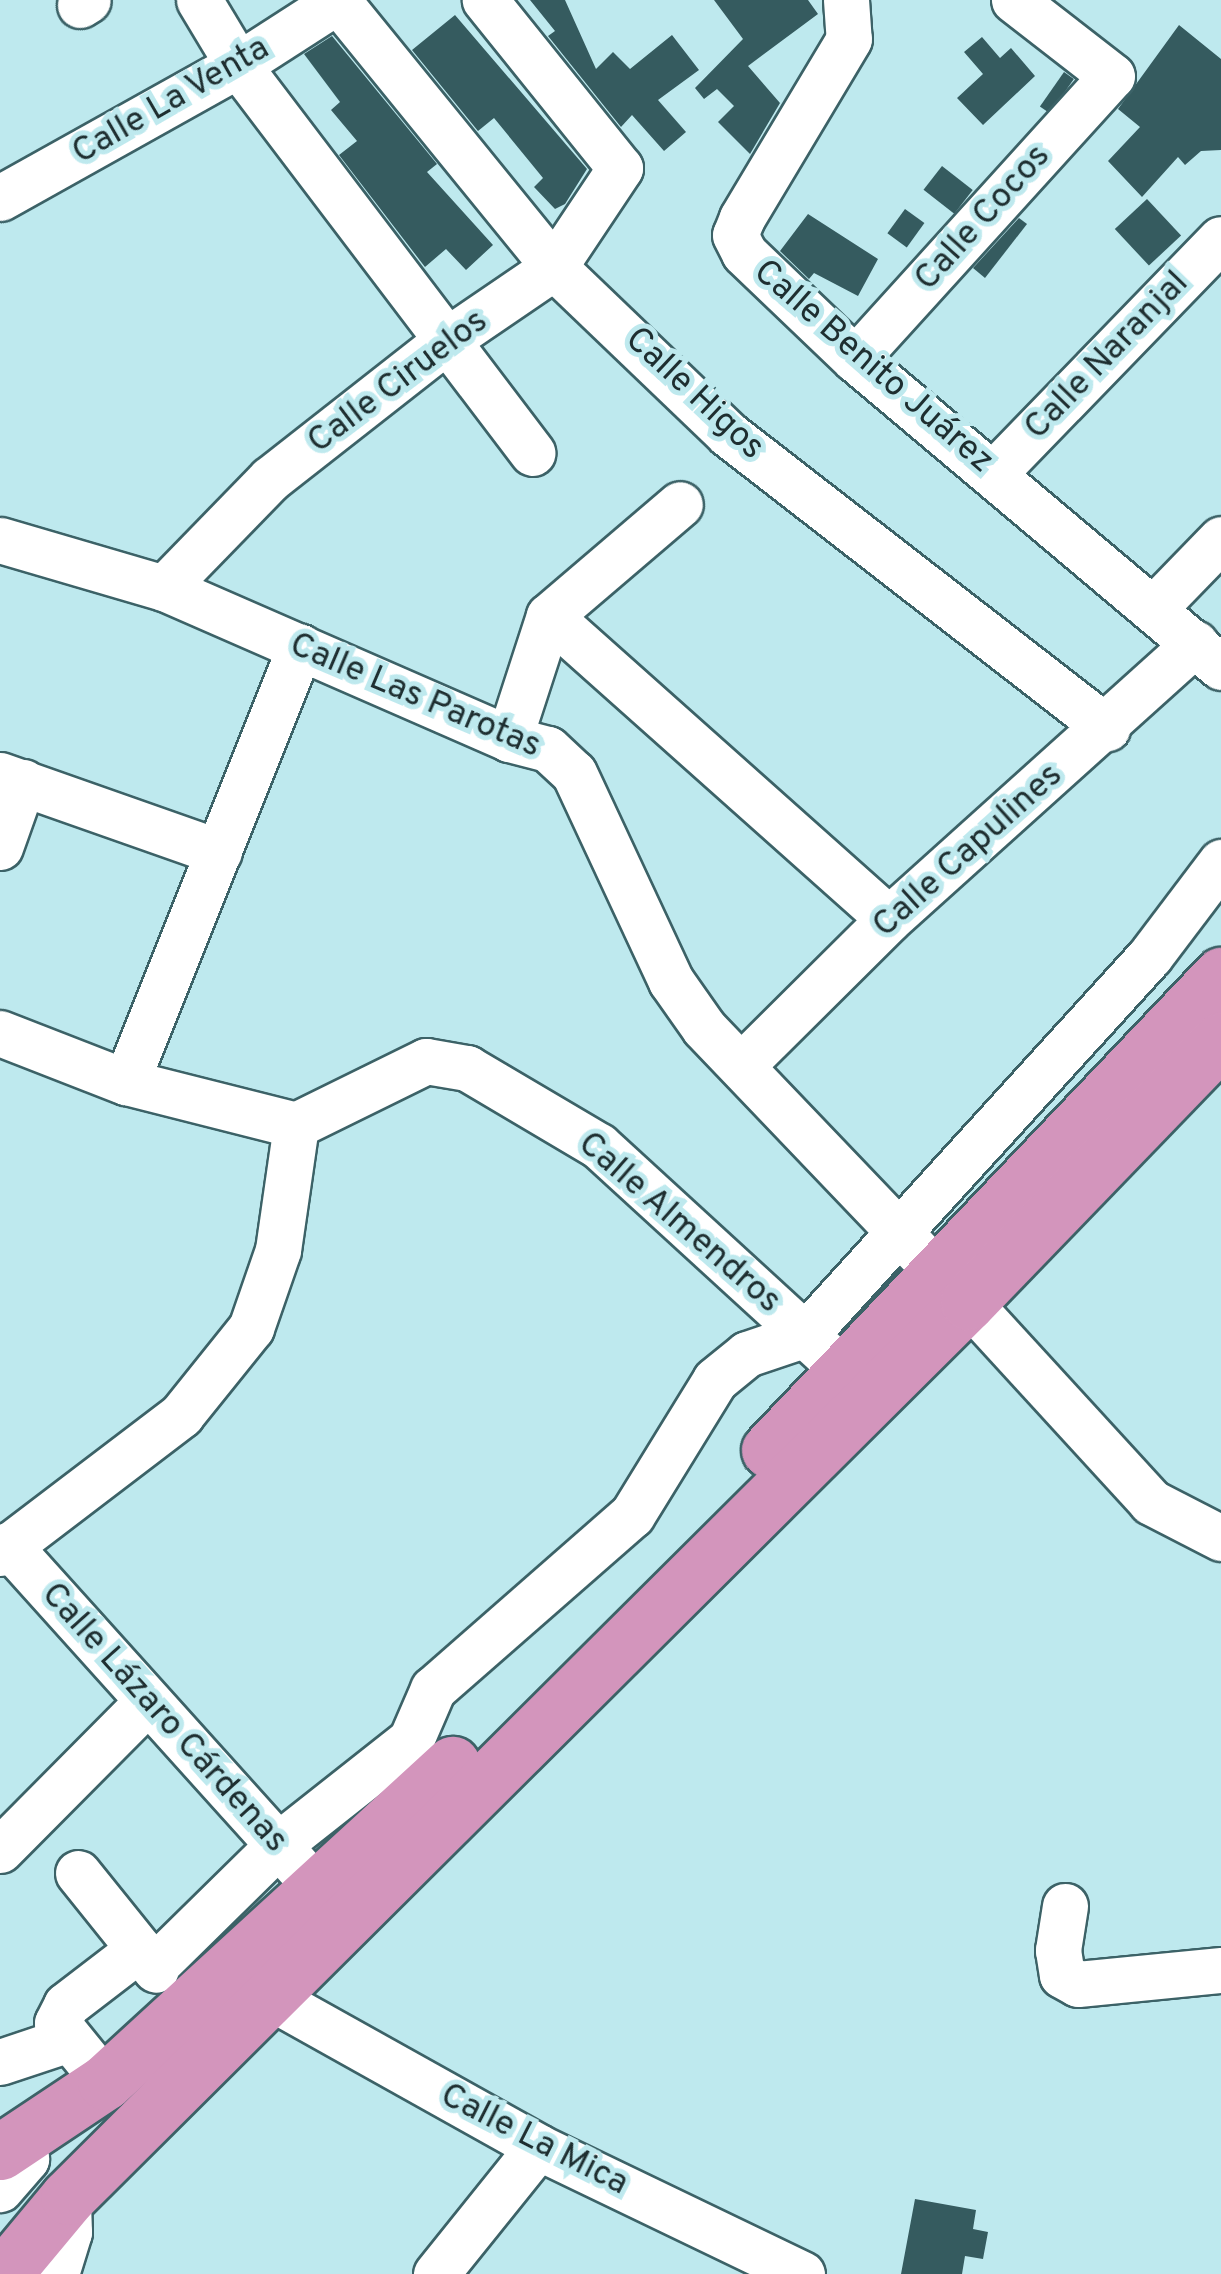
<!DOCTYPE html>
<meta charset="utf-8">
<style>
body{margin:0}
#map{position:relative;width:1221px;height:2274px;overflow:hidden;background:#bee9ee;font-family:Overpass,sans-serif}
div>[style]{position:absolute}
.building>*{inset:0;background:#355b5f;transform-origin:0 0}
.roads{filter:drop-shadow(2px 0 #3c6267) drop-shadow(-2px 0 #3c6267) drop-shadow(0 2px #3c6267) drop-shadow(0 -2px #3c6267)}
.minor>*{height:45px;margin:-22.5px;padding:0 22.5px;transform-origin:22.5px;border-radius:22.5px;background:#fff}
.highway>*{height:55px;margin:-27.5px;padding:0 27.5px;transform-origin:27.5px;border-radius:27.5px;background:#d395bc}
span{translate:-50% -50%;white-space:nowrap;text-align:center;line-height:1.15;-webkit-text-stroke:10px #bee9ee;paint-order:stroke}
.street-label{font-size:35px;color:#1e2e30}
</style>
<div id="map">
<div class="building">
<i style="clip-path:polygon(530px 0,565px 0,596px 69px,613px 52px,630px 69px,672px 35px,699px 70px,658px 100px,686px 132px,664px 151px,632px 115px,621px 127px,548px 36px,555px 31px)"></i>
<i style="clip-path:polygon(714px 0,808px 0,818px 14px,748px 66px,780px 103px,750px 154px,718px 122px,734px 106px,717px 89px,704px 99px,695px 88px,743px 39px)"></i>
<i style="clip-path:polygon(455px 15px,587px 169px,565px 204px,555px 209px,534px 187px,543px 178px,494px 118px,478px 131px,412px 50px)"></i>
<i style="clip-path:polygon(1179px 25px,1221px 59px,1221px 150px,1201px 151px,1185px 165px,1178px 157px,1142px 197px,1108px 161px,1140px 127px,1118px 109px)"></i>
<i style="clip-path:polygon(332px 36px,437px 164px,427px 172px,493px 245px,466px 270px,446px 249px,425px 267px,339px 155px,357px 141px,331px 110px,340px 102px,304px 54px)"></i>
<i style="clip-path:polygon(982px 37px,1000px 58px,1011px 48px,1035px 76px,983px 125px,957px 98px,983px 74px,964px 52px)"></i>
<i style="left:1064px;top:72px;width:12px;height:42px;rotate:35deg"></i>
<i style="left:942px;top:166px;width:39px;height:30px;rotate:38deg"></i>
<i style="left:1147px;top:199px;width:50px;height:44px;rotate:47deg"></i>
<i style="left:905px;top:209px;width:24px;height:30px;rotate:36deg"></i>
<i style="clip-path:polygon(808px 214px,878px 259px,858px 296px,814px 273px,809px 279px,780px 251px)"></i>
<i style="clip-path:polygon(1019px 218px,1027px 224px,985px 278px,973px 268px)"></i>
<i style="clip-path:polygon(915px 2199px,976px 2210px,973px 2229px,988px 2232px,983px 2259px,965px 2256px,962px 2274px,901px 2274px)"></i>
</div>
<div class="roads">
<div class="minor">
<i style="left:199px;top:0;width:76px;rotate:59deg"></i>
<i style="left:238px;top:65px;width:487px;rotate:52.8deg"></i>
<i style="left:846px;top:0;width:39px;rotate:86deg"></i>
<i style="left:849px;top:39px;width:209px;rotate:120.9deg"></i>
<i style="left:742px;top:218px;width:18px;rotate:112deg"></i>
<i style="left:735px;top:235px;width:20px;rotate:63deg"></i>
<i style="left:744px;top:253px;width:153px;rotate:43.7deg"></i>
<i style="left:855px;top:359px;width:478px;rotate:40.1deg"></i>
<i style="left:338px;top:1px;width:343px;rotate:50.9deg"></i>
<i style="left:554px;top:267px;width:241px;rotate:43.8deg"></i>
<i style="left:728px;top:434px;width:480px;rotate:37.8deg"></i>
<i style="left:80px;top:5px;width:9px;rotate:-32deg"></i>
<i style="left:0;top:198px;width:273px;rotate:-29.2deg"></i>
<i style="left:238px;top:65px;width:120px;rotate:-32.8deg"></i>
<i style="left:855px;top:359px;width:382px;rotate:-47.8deg"></i>
<i style="left:1112px;top:76px;width:124px;rotate:-142.2deg"></i>
<i style="left:993px;top:474px;width:327px;rotate:-45.9deg"></i>
<i style="left:0;top:540px;width:171px;rotate:16.3deg"></i>
<i style="left:164px;top:588px;width:377px;rotate:23.6deg"></i>
<i style="left:509px;top:739px;width:40px;rotate:14.4deg"></i>
<i style="left:548px;top:749px;width:35px;rotate:43deg"></i>
<i style="left:574px;top:773px;width:230px;rotate:65deg"></i>
<i style="left:671px;top:981px;width:57px;rotate:54.9deg"></i>
<i style="left:704px;top:1028px;width:313px;rotate:46.3deg"></i>
<i style="left:164px;top:588px;width:152px;rotate:-45.8deg"></i>
<i style="left:270px;top:479px;width:229px;rotate:-38.1deg"></i>
<i style="left:450px;top:338px;width:126px;rotate:-34.3deg"></i>
<i style="left:554px;top:267px;width:119px;rotate:-56.3deg"></i>
<i style="left:620px;top:168px;width:216px;rotate:-128.8deg"></i>
<i style="left:1156px;top:606px;width:93px;rotate:-45.9deg"></i>
<i style="left:549px;top:616px;width:455px;rotate:41.7deg"></i>
<i style="left:509px;top:739px;width:129px;rotate:-72deg"></i>
<i style="left:549px;top:616px;width:172px;rotate:-40.5deg"></i>
<i style="left:0;top:775px;width:232px;rotate:19.4deg"></i>
<i style="left:0;top:847px;width:69px;rotate:-70.5deg"></i>
<i style="left:0;top:1033px;width:135px;rotate:21.3deg"></i>
<i style="left:126px;top:1082px;width:175px;rotate:14.2deg"></i>
<i style="left:296px;top:1125px;width:145px;rotate:-26.2deg"></i>
<i style="left:426px;top:1061px;width:42px;rotate:9.7deg"></i>
<i style="left:467px;top:1068px;width:153px;rotate:30.6deg"></i>
<i style="left:599px;top:1146px;width:305px;rotate:42.5deg"></i>
<i style="left:744px;top:1063px;width:204px;rotate:-44.8deg"></i>
<i style="left:889px;top:919px;width:412px;rotate:-42deg"></i>
<i style="left:126px;top:1082px;width:469px;rotate:-68.2deg"></i>
<i style="left:968px;top:1302px;width:271px;rotate:47.5deg"></i>
<i style="left:1151px;top:1502px;width:79px;rotate:27.2deg"></i>
<i style="left:8px;top:1545px;width:433px;rotate:48deg"></i>
<i style="left:0;top:1553px;width:228px;rotate:-37.3deg"></i>
<i style="left:181px;top:1415px;width:112px;rotate:-51.2deg"></i>
<i style="left:251px;top:1328px;width:83px;rotate:-70.9deg"></i>
<i style="left:278px;top:1250px;width:126px;rotate:-81.8deg"></i>
<i style="left:0;top:1850px;width:209px;rotate:-45.2deg"></i>
<i style="left:78px;top:1873px;width:124px;rotate:51.2deg"></i>
<i style="left:1065px;top:1906px;width:45px;rotate:99deg"></i>
<i style="left:1058px;top:1950px;width:25px;rotate:81deg"></i>
<i style="left:1062px;top:1975px;width:18px;rotate:29deg"></i>
<i style="left:1078px;top:1984px;width:144px;rotate:-5.6deg"></i>
<i style="left:154px;top:1967px;width:174px;rotate:-44.5deg"></i>
<i style="left:278px;top:1845px;width:169px;rotate:-38.3deg"></i>
<i style="left:411px;top:1740px;width:56px;rotate:-66.7deg"></i>
<i style="left:433px;top:1689px;width:264px;rotate:-41.2deg"></i>
<i style="left:632px;top:1515px;width:158px;rotate:-58.4deg"></i>
<i style="left:715px;top:1380px;width:41px;rotate:-39.1deg"></i>
<i style="left:747px;top:1354px;width:62px;rotate:-18.7deg"></i>
<i style="left:806px;top:1334px;width:511px;rotate:-47.7deg"></i>
<i style="left:1150px;top:956px;width:118px;rotate:-52.9deg"></i>
<i style="left:270px;top:1997px;width:307px;rotate:29.2deg"></i>
<i style="left:538px;top:2147px;width:293px;rotate:25.7deg"></i>
<i style="left:0;top:2062px;width:70px;rotate:-18.4deg"></i>
<i style="left:105px;top:2082px;width:76px;rotate:-129.1deg"></i>
<i style="left:57px;top:2023px;width:20px;rotate:-63deg"></i>
<i style="left:66px;top:2005px;width:92px;rotate:-37.5deg"></i>
<i style="left:0;top:2177px;width:32px;rotate:-35deg"></i>
<i style="left:26px;top:2159px;width:40px;rotate:131deg"></i>
<i style="left:56px;top:2274px;width:44px;rotate:-72.8deg"></i>
<i style="left:69px;top:2232px;width:35px;rotate:-92deg"></i>
<i style="left:436px;top:2274px;width:163px;rotate:-51.2deg"></i>
</div>
<div class="highway">
<i style="left:769px;top:1450px;width:656px;rotate:-46.42deg"></i>
<i style="left:0;top:2152px;width:126px;rotate:-33.7deg"></i>
<i style="left:105px;top:2082px;width:471px;rotate:-42.5deg"></i>
<i style="left:4px;top:2274px;width:100px;rotate:-50.3deg"></i>
<i style="left:68px;top:2197px;width:1269px;rotate:-44.84deg"></i>
<i style="left:968px;top:1302px;width:364px;rotate:-46deg"></i>
</div>
</div>
<div class="street-label">
<span style="left:171px;top:101px;rotate:-30deg">Calle La Venta</span>
<span style="left:983px;top:218px;rotate:-48deg">Calle Cocos</span>
<span style="left:1107px;top:356px;rotate:-46deg">Calle Naranjal</span>
<span style="left:873px;top:367px;rotate:41deg">Calle Benito Juárez</span>
<span style="left:398px;top:382px;rotate:-37deg">Calle Ciruelos</span>
<span style="left:694px;top:394px;rotate:43deg">Calle Higos</span>
<span style="left:415px;top:696px;rotate:23deg">Calle Las Parotas</span>
<span style="left:968px;top:851px;rotate:-42deg">Calle Capulines</span>
<span style="left:679px;top:1223px;rotate:41deg">Calle Almendros</span>
<span style="left:164px;top:1718px;rotate:48deg">Calle Lázaro Cárdenas</span>
<span style="left:534px;top:2140px;rotate:27deg">Calle La Mica</span>
</div>
</div>
